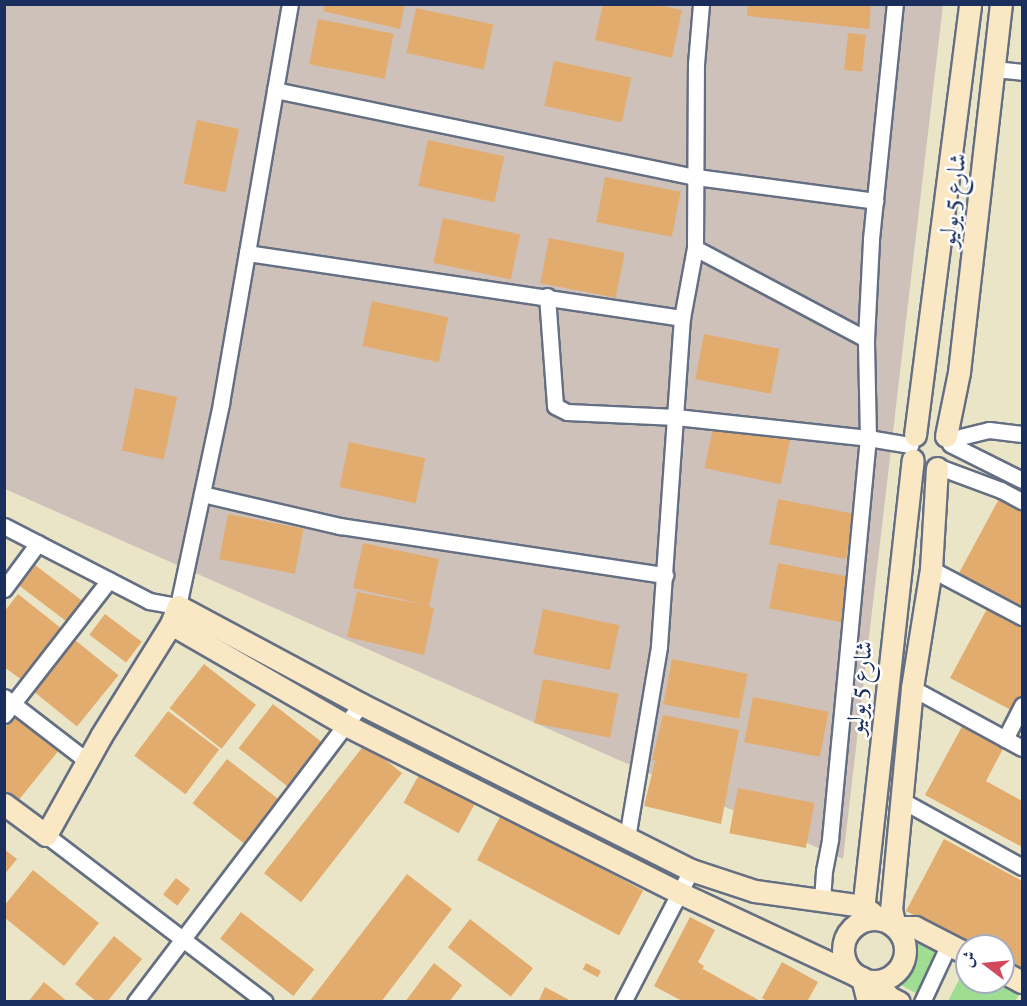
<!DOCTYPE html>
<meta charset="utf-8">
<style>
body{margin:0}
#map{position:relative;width:1027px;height:1006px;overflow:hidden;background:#ebe5c7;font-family:Vollkorn,Amiri,serif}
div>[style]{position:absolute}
.industrial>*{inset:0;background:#cec1ba}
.green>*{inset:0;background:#9edd92}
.building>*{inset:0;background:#e3ac6f;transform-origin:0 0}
.roads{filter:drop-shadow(2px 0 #646f83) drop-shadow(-2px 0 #646f83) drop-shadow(0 2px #646f83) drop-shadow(0 -2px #646f83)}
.street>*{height:15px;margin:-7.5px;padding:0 7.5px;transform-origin:7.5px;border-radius:7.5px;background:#fff}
.secondary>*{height:21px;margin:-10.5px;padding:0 10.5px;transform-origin:10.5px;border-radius:10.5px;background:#fae7c3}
.secondary>.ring{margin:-10.5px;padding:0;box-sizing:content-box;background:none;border:21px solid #fae7c3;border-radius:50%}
span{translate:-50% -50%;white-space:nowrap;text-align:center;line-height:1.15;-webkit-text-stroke:5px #fff;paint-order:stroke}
.street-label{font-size:24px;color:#1b2f5e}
.frame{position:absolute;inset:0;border:6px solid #1b2f5e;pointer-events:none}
.north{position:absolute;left:955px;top:934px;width:60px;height:60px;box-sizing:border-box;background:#fff;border:2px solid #a4acbf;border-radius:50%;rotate:286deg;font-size:16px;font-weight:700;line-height:24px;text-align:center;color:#1b2f5e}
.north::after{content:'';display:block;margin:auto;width:21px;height:27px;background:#d1495b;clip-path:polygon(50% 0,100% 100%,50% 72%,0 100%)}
</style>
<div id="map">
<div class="industrial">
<i style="clip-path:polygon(5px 5px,943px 5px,843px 859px,5px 489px)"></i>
</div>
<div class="green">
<i style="clip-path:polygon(913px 936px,938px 949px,917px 994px,901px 985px,912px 973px,916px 961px)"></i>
<i style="clip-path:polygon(965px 968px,967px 982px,993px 982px,1019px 995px,1015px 1001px,948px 1001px)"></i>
</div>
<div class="building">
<i style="clip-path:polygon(325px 4px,405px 4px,400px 29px,323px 11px)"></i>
<i style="clip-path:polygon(603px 4px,653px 4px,682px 10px,672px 58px,595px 40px)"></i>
<i style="clip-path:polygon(748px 4px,871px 4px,869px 29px,747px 16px)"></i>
<i style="left:416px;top:8px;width:79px;height:46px;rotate:12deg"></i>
<i style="left:318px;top:19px;width:77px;height:46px;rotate:11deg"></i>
<i style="left:848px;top:33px;width:18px;height:37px;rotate:6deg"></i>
<i style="left:554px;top:61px;width:79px;height:46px;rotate:12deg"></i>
<i style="left:197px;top:120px;width:43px;height:65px;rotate:12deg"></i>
<i style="left:428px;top:140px;width:78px;height:47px;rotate:12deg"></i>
<i style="left:605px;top:177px;width:77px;height:46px;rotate:11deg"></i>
<i style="left:443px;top:218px;width:79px;height:46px;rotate:12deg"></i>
<i style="left:549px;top:238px;width:77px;height:46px;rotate:11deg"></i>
<i style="left:372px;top:301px;width:78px;height:46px;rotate:12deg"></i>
<i style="left:704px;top:334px;width:77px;height:46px;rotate:11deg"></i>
<i style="left:135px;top:388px;width:43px;height:64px;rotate:12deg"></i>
<i style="left:714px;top:423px;width:78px;height:46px;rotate:12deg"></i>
<i style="left:349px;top:442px;width:78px;height:46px;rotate:12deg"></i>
<i style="clip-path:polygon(1000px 497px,1022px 509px,1022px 608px,959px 573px)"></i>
<i style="left:778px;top:499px;width:78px;height:46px;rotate:11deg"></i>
<i style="left:228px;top:514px;width:77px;height:46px;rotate:11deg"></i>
<i style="clip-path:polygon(363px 543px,439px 559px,429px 607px,434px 608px,424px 655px,347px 637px,357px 592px,426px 605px,353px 588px)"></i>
<i style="left:778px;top:563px;width:78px;height:46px;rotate:11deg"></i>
<i style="left:35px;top:565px;width:63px;height:26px;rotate:37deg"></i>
<i style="clip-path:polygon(18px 594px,62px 629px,22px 680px,4px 667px,4px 612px)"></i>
<i style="clip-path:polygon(988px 607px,1022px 626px,1022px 694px,1013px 711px,950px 678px)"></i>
<i style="left:543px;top:609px;width:78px;height:46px;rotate:12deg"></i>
<i style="left:105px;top:614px;width:46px;height:26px;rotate:37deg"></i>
<i style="left:75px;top:640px;width:56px;height:66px;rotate:39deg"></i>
<i style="left:672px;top:659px;width:77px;height:46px;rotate:11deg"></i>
<i style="left:204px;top:664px;width:66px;height:56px;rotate:38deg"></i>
<i style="left:543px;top:679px;width:77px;height:45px;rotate:11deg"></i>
<i style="left:753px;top:697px;width:77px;height:46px;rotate:11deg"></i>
<i style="left:273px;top:704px;width:65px;height:56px;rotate:38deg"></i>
<i style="left:168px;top:711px;width:64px;height:56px;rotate:37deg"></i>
<i style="clip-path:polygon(15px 715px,59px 750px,18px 801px,4px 790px,4px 729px)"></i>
<i style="clip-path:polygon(663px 715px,739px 730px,721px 824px,644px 806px,655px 761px,666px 763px,652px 760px)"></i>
<i style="clip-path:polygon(965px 721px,1006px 743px,986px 781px,1022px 801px,1022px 847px,925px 795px)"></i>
<i style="left:365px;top:744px;width:47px;height:164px;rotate:38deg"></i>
<i style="left:227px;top:759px;width:65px;height:56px;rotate:38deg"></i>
<i style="left:420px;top:773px;width:63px;height:34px;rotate:29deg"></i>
<i style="left:738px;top:788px;width:78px;height:46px;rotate:11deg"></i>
<i style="left:501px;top:815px;width:161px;height:51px;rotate:28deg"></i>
<i style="clip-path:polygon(944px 839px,1022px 881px,1022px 973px,1003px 963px,1003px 946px,972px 946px,906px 911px)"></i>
<i style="clip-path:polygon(4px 849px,17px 859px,4px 875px)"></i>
<i style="clip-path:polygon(33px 870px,99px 923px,64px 966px,4px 917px,4px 906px)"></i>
<i style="clip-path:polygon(407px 874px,452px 909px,381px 1002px,309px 1002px)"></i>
<i style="left:176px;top:878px;width:18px;height:21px;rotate:38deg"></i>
<i style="left:241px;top:912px;width:93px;height:34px;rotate:38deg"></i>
<i style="clip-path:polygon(690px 917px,715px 930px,698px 962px,704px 966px,699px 976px,703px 969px,762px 1002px,684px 1002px,654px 986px)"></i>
<i style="left:470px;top:919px;width:80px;height:36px;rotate:38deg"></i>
<i style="clip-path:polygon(114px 936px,142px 959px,107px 1002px,97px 1002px,75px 984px)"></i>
<i style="clip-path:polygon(782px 962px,818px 982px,807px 1002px,769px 1002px,762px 998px)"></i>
<i style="clip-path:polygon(434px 963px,462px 985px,449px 1002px,405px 1002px)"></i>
<i style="left:586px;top:963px;width:17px;height:7px;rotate:28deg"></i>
<i style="clip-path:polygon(44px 982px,68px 1002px,28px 1002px)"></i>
<i style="clip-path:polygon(545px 987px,573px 1002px,538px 1002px)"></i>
</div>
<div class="roads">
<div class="street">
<i style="left:995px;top:69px;width:27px;rotate:6deg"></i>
<i style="left:275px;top:90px;width:430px;rotate:11.7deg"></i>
<i style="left:696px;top:177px;width:181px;rotate:7.6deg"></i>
<i style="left:695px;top:248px;width:194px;rotate:28deg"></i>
<i style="left:247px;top:253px;width:440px;rotate:8.5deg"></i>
<i style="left:547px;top:296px;width:110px;rotate:85.8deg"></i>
<i style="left:555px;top:406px;width:13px;rotate:27deg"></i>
<i style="left:567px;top:412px;width:109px;rotate:2.6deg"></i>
<i style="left:676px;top:417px;width:193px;rotate:6.2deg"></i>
<i style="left:868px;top:438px;width:43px;rotate:9.5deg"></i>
<i style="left:948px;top:440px;width:42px;rotate:-13.7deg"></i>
<i style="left:989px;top:430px;width:33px;rotate:7deg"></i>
<i style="left:950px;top:444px;width:80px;rotate:26.6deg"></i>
<i style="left:939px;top:467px;width:66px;rotate:20.4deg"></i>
<i style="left:1001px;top:490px;width:24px;rotate:28deg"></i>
<i style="left:202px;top:494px;width:142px;rotate:13.1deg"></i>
<i style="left:340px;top:526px;width:329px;rotate:8.6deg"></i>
<i style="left:4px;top:526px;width:163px;rotate:27.3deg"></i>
<i style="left:149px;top:601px;width:29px;rotate:10deg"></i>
<i style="left:178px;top:606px;width:208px;rotate:-78deg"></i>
<i style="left:221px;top:403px;width:405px;rotate:-80.2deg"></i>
<i style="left:931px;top:569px;width:103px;rotate:27.8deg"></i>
<i style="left:4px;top:589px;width:57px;rotate:-53.5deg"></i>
<i style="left:912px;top:688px;width:125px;rotate:28.6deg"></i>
<i style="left:4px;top:697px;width:105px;rotate:37.6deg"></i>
<i style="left:4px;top:715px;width:171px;rotate:-52.1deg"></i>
<i style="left:1005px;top:739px;width:38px;rotate:-63deg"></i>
<i style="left:903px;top:801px;width:136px;rotate:29deg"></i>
<i style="left:46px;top:835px;width:275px;rotate:37.3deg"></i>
<i style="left:627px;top:838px;width:195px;rotate:-80.5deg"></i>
<i style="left:659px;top:646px;width:329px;rotate:-86deg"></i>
<i style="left:682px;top:318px;width:71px;rotate:-79.5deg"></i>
<i style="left:695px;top:248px;width:184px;rotate:-89.7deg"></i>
<i style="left:696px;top:64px;width:60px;rotate:-85.2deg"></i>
<i style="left:822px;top:900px;width:29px;rotate:-86deg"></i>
<i style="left:824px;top:871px;width:33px;rotate:-79deg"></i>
<i style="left:830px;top:839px;width:403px;rotate:-84.6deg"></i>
<i style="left:868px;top:438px;width:99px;rotate:-91.2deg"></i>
<i style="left:866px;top:339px;width:100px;rotate:-87.1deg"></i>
<i style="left:871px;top:239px;width:236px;rotate:-84.2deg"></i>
<i style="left:135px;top:1002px;width:374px;rotate:-52.8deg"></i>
<i style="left:623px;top:1002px;width:148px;rotate:-62.7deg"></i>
<i style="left:922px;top:1002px;width:64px;rotate:-65deg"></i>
</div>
<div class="secondary">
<i style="left:915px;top:435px;width:434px;rotate:-82.7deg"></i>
<i style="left:946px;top:436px;width:65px;rotate:-78.5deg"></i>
<i style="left:959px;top:372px;width:370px;rotate:-83.5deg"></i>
<i style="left:937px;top:468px;width:101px;rotate:93.4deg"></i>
<i style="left:931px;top:569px;width:121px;rotate:99.1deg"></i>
<i style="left:912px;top:688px;width:222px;rotate:95.4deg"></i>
<i style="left:891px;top:909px;width:18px;rotate:77deg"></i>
<i style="left:895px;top:927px;width:20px"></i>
<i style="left:915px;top:927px;width:59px;rotate:27.4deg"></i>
<i style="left:171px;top:624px;width:202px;rotate:30deg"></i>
<i style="left:346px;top:725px;width:374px;rotate:26.7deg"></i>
<i style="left:680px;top:893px;width:201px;rotate:25deg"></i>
<i style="left:862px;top:978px;width:25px;rotate:76deg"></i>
<i style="left:4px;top:804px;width:52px;rotate:36.4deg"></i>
<i style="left:46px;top:835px;width:113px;rotate:-60.9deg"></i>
<i style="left:101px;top:736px;width:132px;rotate:-58deg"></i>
<i style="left:171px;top:624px;width:19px;rotate:-69deg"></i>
<i style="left:178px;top:606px;width:208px;rotate:28.2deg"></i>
<i style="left:361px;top:704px;width:369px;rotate:26.7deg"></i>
<i style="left:691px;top:870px;width:67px;rotate:18.2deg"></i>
<i style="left:755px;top:891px;width:109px;rotate:7.9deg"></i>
<i style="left:863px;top:906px;width:21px;rotate:39deg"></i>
<i style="left:862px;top:919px;width:462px;rotate:-83.7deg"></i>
<i class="ring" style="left:843px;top:919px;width:41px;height:41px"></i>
<i style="left:1003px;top:972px;width:21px;rotate:28deg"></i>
<i style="left:876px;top:981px;width:21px;rotate:51deg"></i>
<i style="left:889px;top:997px;width:11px;rotate:27deg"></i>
</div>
</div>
<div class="street-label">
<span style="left:955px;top:200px;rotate:-83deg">شارع 5 يوليو</span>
<span style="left:862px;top:688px;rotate:-84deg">شارع 5 يوليو</span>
</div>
<div class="frame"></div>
<div class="north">ش</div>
</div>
